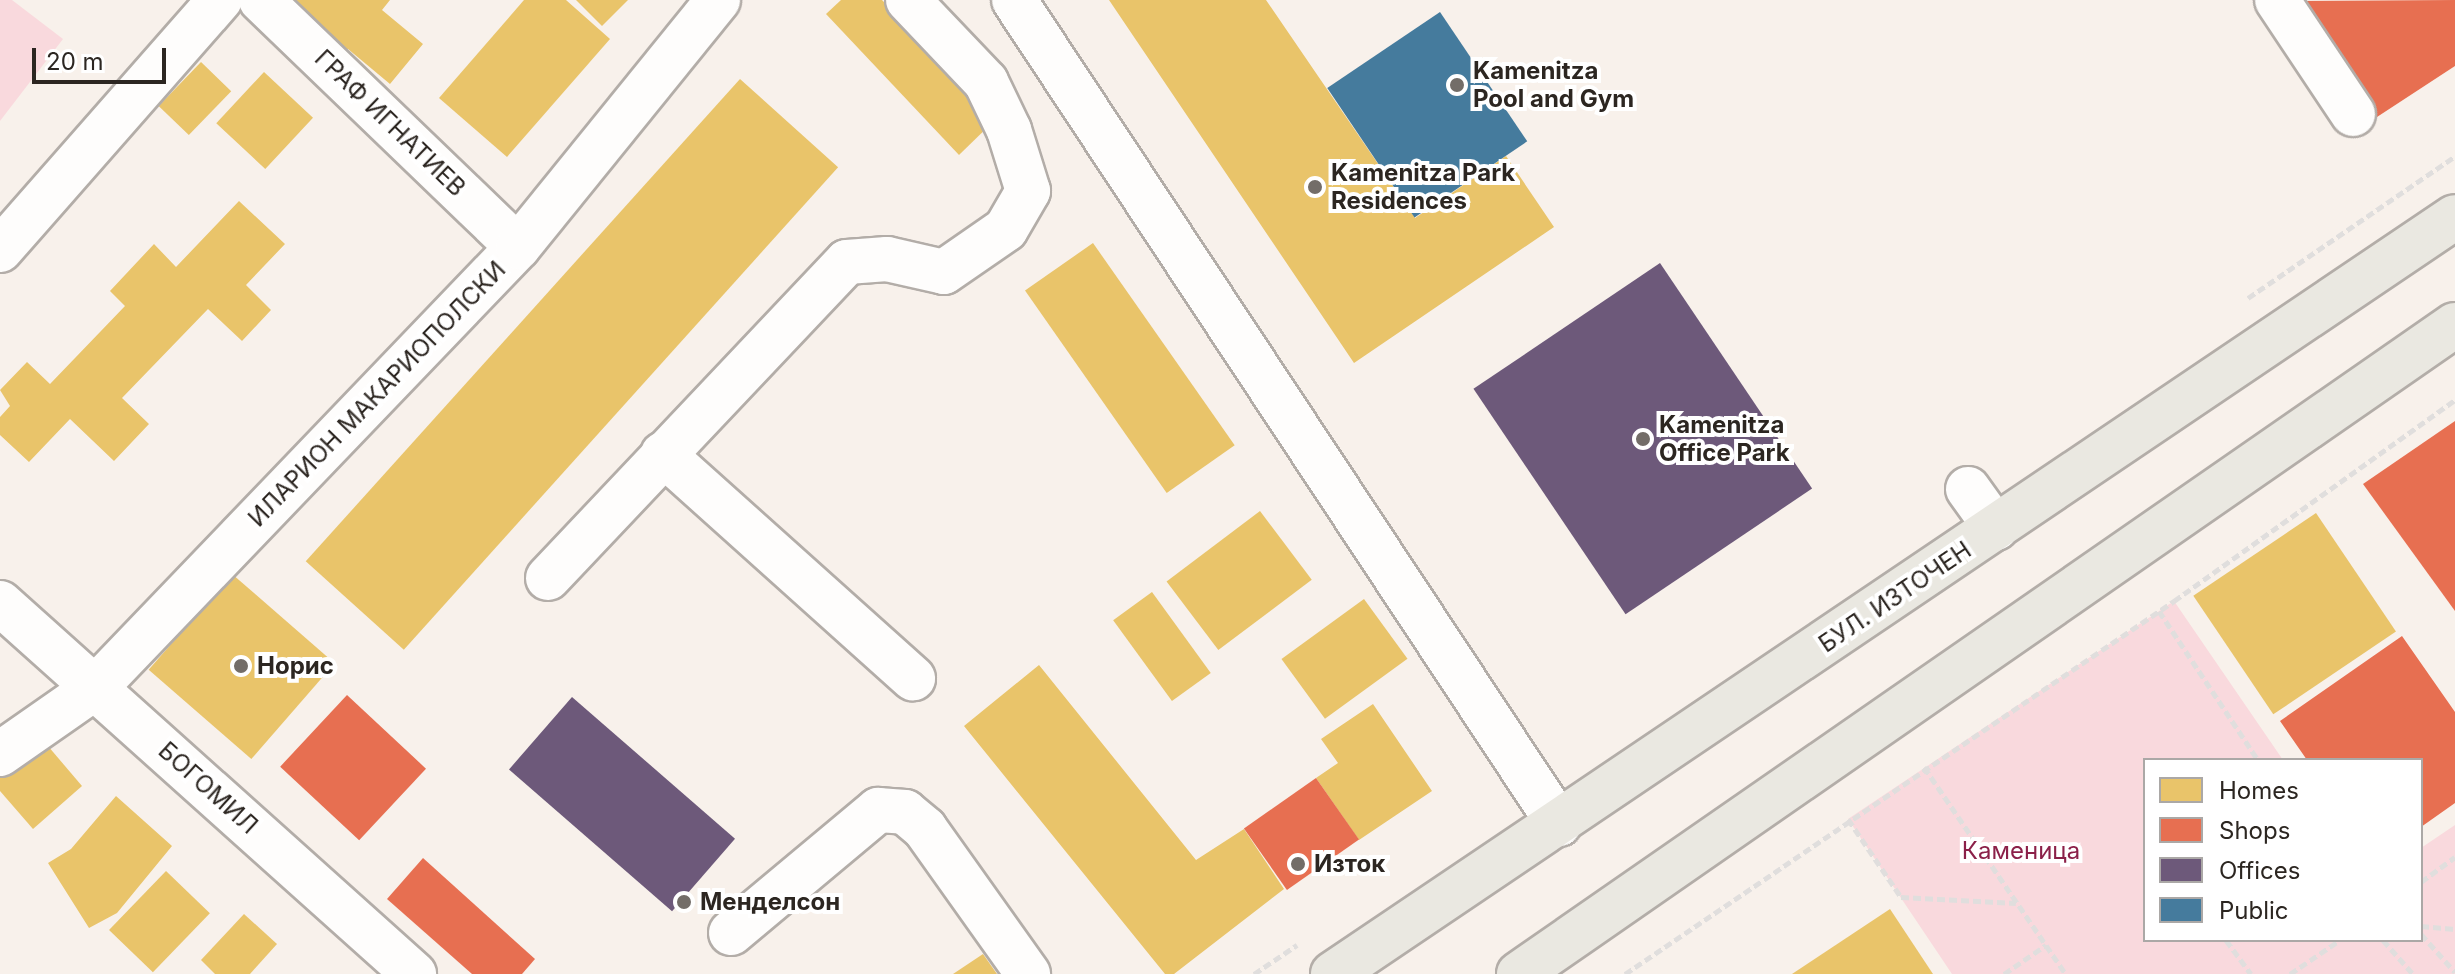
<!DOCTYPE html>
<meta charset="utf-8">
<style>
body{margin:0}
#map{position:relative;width:2455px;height:974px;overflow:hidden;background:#f8f1eb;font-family:Inter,sans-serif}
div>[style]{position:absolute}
.green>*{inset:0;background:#f9d9dd}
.homes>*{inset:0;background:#e9c46a;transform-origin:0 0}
.shops>*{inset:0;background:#e76f51;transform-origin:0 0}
.offices>*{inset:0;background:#6d597a;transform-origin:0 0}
.public>*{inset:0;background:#457b9d;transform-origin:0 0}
.path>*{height:5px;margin-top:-2.5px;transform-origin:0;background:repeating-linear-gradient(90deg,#e0dedd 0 8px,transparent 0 12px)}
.roads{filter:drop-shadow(2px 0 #b3ada8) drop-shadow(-2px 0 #b3ada8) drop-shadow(0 2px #b3ada8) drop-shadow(0 -2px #b3ada8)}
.minor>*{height:44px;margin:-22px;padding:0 22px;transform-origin:22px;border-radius:22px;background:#fefdfc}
.major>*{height:44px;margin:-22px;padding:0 22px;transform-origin:22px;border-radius:22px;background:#eae8e1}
.dots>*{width:22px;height:22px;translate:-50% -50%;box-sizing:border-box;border:4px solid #fff;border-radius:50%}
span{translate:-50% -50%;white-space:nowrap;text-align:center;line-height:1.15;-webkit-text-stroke:8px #fff;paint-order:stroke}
.poi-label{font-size:24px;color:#2c2621;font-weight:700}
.left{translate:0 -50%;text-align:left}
.street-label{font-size:24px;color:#2c2621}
.park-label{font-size:24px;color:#8b2049}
.legend{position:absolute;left:2143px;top:758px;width:280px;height:184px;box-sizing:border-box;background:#fff;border:2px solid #aba8a6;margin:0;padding:10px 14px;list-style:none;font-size:24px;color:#2c2621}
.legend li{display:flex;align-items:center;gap:16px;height:40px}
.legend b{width:40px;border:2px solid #aba8a6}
.scale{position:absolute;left:32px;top:48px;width:134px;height:36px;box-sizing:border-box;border:4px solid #2c2621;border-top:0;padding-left:10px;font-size:24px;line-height:28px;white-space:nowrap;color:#2c2621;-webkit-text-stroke:6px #fff;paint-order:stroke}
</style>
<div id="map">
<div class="green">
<i style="clip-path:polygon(0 0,12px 0,63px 39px,0 121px)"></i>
<i style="clip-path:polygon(2174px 601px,2283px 760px,2145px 760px,2145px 940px,2421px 940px,2421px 848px,2455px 825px,2455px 974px,1952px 974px,1848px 819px)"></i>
</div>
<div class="homes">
<i style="clip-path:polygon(294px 0,390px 0,382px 10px,423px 44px,390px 84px,348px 49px,340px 58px,285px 11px)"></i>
<i style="clip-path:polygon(524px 0,566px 0,610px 39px,507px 157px,439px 98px)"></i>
<i style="clip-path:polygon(576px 0,628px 0,602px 26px)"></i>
<i style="clip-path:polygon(841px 0,882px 0,996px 119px,959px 155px,826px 14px)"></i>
<i style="clip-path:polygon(1109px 0,1266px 0,1415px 218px,1506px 156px,1554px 227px,1354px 363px)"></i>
<i style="left:201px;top:62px;width:42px;height:61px;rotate:44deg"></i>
<i style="left:264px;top:72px;width:67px;height:70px;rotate:43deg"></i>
<i style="left:740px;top:79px;width:132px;height:649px;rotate:42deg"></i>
<i style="clip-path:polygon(239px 201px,285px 244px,246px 285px,271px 310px,242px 341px,208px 309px,122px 398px,149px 424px,114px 461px,70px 419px,29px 462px,0 435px,0 417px,10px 406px,0 390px,27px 362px,50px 384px,125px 306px,110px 291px,154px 244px,176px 267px)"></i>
<i style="left:1093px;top:243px;width:247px;height:83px;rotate:55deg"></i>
<i style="left:1260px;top:511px;width:86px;height:117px;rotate:53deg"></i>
<i style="left:2316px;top:513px;width:143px;height:148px;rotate:56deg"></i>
<i style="left:232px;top:574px;width:136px;height:127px;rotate:41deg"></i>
<i style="left:1152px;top:592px;width:100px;height:48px;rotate:54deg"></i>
<i style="left:1364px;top:599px;width:74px;height:102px;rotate:54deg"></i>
<i style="clip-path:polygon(1039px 665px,1196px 860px,1244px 829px,1284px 889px,1174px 974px,1165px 974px,964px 726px)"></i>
<i style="clip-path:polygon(1373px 704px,1432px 791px,1359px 840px,1316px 778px,1338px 763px,1321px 739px)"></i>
<i style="clip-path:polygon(42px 739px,82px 786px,33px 829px,0 791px,0 775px)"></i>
<i style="clip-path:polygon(116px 796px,172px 846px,117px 913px,89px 928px,48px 863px,71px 849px)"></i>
<i style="left:166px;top:871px;width:61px;height:82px;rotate:44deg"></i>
<i style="clip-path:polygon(1890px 909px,1933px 974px,1792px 974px)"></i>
<i style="clip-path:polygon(244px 914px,277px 944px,250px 974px,215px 974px,201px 960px)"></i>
<i style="clip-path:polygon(983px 954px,997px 974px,953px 974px)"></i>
</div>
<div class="shops">
<i style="clip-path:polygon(2455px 0,2455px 66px,2377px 117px,2300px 1px)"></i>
<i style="clip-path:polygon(2455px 421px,2455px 611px,2363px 484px)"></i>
<i style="clip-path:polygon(2402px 636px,2455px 712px,2455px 803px,2421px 827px,2421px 760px,2307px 760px,2280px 721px)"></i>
<i style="left:347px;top:695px;width:108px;height:98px;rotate:43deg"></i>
<i style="left:1316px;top:778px;width:75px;height:88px;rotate:55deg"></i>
<i style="clip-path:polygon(423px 858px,535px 959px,522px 974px,472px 974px,387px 899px)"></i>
</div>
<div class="offices">
<i style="left:1660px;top:263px;width:272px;height:225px;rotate:56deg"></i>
<i style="left:572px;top:697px;width:216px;height:96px;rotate:41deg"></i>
</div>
<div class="public">
<i style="left:1440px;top:12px;width:156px;height:136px;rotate:56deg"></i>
</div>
<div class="path">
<i style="left:2248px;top:298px;width:251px;rotate:-34.4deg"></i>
<i style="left:2159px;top:611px;width:179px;rotate:56.4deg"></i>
<i style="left:1924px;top:767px;width:251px;rotate:55.6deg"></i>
<i style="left:1848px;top:819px;width:94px;rotate:55.8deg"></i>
<i style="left:1901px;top:897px;width:115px;rotate:3deg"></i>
<i style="left:2421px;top:882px;width:42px;rotate:-36.3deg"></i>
<i style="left:2421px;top:926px;width:34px;rotate:5deg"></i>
<i style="left:2421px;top:934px;width:51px;rotate:48.2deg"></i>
<i style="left:2226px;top:940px;width:42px;rotate:53.7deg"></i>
<i style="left:2383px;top:940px;width:45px;rotate:48.6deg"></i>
<i style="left:1254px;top:974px;width:52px;rotate:-34deg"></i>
<i style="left:1625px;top:974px;width:664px;rotate:-34.19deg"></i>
<i style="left:2174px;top:601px;width:345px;rotate:-35.6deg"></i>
<i style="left:2004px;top:974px;width:51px;rotate:-34.6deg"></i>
<i style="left:2290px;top:974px;width:60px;rotate:-34.2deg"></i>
</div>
<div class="roads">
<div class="minor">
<i style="left:261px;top:0;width:356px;rotate:43.9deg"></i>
<i style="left:1014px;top:0;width:988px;rotate:56.52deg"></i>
<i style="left:2277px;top:0;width:137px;rotate:56.3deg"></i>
<i style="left:0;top:250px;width:333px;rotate:-48.7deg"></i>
<i style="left:663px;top:454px;width:336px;rotate:41.9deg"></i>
<i style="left:1968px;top:489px;width:48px;rotate:54.3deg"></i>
<i style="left:548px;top:578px;width:435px;rotate:-46.6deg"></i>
<i style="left:847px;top:262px;width:40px;rotate:-4.3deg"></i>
<i style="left:887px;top:259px;width:58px;rotate:12.8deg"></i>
<i style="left:944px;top:272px;width:75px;rotate:-34.7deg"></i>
<i style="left:1006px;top:229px;width:44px;rotate:-59.9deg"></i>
<i style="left:1028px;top:191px;width:64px;rotate:-107.3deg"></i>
<i style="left:1009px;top:130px;width:53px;rotate:-115.6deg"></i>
<i style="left:986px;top:82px;width:113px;rotate:-133.6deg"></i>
<i style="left:0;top:603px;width:556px;rotate:41.86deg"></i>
<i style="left:0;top:754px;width:117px;rotate:-34.9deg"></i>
<i style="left:96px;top:687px;width:610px;rotate:-46.2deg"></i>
<i style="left:518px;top:247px;width:318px;rotate:-51deg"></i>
<i style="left:731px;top:933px;width:192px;rotate:-39.9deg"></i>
<i style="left:878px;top:810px;width:27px;rotate:4deg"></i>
<i style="left:905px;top:812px;width:26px;rotate:40deg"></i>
<i style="left:925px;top:829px;width:178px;rotate:54.6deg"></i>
</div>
<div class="major">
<i style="left:1333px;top:974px;width:1353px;rotate:-34.01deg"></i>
<i style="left:1519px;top:974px;width:1139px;rotate:-34.74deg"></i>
</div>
</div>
<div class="dots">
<i style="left:1457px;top:85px;background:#736d68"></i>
<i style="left:1315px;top:187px;background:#736d68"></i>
<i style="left:1643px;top:439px;background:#736d68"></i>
<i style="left:241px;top:666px;background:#736d68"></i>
<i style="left:1298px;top:864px;background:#736d68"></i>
<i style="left:684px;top:902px;background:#736d68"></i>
</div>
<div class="poi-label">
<span class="left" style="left:1473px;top:85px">Kamenitza<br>Pool and Gym</span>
<span class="left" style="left:1331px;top:187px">Kamenitza Park<br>Residences</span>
<span class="left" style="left:1659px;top:439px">Kamenitza<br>Office Park</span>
<span class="left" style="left:257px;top:666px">Норис</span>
<span class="left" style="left:1314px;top:864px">Изток</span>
<span class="left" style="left:700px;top:902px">Менделсон</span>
</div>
<div class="street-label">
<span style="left:390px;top:123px;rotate:44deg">ГРАФ ИГНАТИЕВ</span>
<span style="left:377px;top:394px;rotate:-46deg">ИЛАРИОН МАКАРИОПОЛСКИ</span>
<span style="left:1895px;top:597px;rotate:-34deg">БУЛ. ИЗТОЧЕН</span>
<span style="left:208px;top:788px;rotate:42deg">БОГОМИЛ</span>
</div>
<div class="park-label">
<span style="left:2021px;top:851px">Каменица</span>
</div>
<ul class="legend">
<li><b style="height:22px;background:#e9c46a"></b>Homes</li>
<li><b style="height:22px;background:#e76f51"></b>Shops</li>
<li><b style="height:22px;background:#6d597a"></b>Offices</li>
<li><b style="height:22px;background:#457b9d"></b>Public</li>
</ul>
<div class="scale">20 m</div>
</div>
